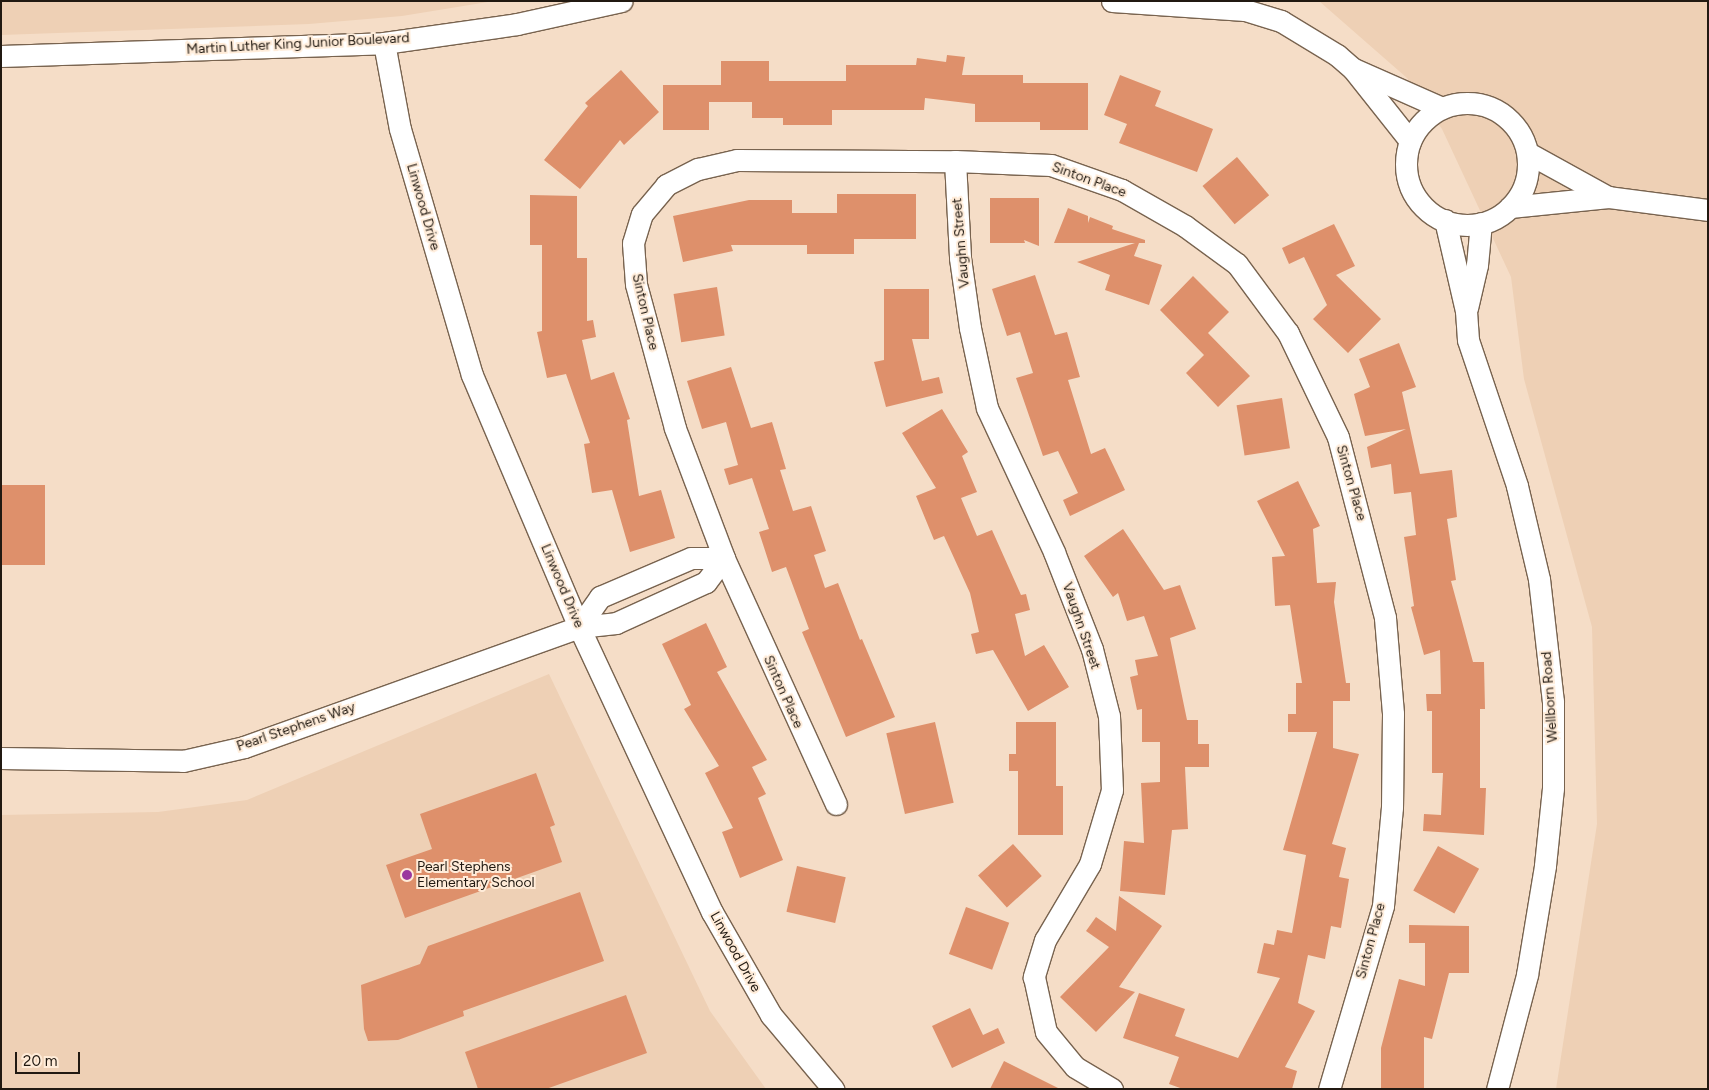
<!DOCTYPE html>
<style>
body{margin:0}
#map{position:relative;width:1709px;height:1090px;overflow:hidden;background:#f5ddc7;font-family:Figtree,sans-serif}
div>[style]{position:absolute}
.built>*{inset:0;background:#eed0b5}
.building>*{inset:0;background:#de906b;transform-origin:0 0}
.roads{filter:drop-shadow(1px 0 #78634f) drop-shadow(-1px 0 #78634f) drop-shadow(0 1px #78634f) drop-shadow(0 -1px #78634f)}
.minor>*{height:21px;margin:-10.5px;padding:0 10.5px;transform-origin:10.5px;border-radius:10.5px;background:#fff}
.minor>.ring{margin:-10.5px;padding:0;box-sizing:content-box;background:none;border:21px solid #fff;border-radius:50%}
.dots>*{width:14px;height:14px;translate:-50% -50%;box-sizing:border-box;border:2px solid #ffecd9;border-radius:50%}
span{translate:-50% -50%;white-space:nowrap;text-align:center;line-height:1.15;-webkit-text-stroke:4px #ffecd9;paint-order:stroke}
.street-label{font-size:14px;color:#211911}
.poi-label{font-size:14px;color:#211911}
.left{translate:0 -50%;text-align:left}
.frame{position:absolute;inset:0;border:2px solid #211911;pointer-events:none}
.scale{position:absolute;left:15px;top:1052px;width:65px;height:22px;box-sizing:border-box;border:2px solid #211911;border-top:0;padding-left:6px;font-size:15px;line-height:18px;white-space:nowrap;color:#211911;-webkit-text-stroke:4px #ffecd9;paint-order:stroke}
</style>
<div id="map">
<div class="built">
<i style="clip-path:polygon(1px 1px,494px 1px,402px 16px,309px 24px,1px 35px)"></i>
<i style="clip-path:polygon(1319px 1px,1708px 1px,1708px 1089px,1556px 1089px,1597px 824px,1592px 627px,1524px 379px,1511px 277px,1442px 129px,1407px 78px)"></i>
<i style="clip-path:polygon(549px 674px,710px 1011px,766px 1089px,1px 1089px,1px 815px,158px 812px,247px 800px)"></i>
</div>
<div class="building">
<i style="clip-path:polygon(947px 55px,965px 57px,962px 75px,1023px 75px,1023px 83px,1088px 83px,1088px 130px,1040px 130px,1040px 122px,975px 122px,975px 104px,925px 98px,924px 110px,832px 110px,832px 125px,783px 125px,783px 118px,752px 118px,752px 102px,709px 102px,709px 130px,663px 130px,663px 85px,721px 85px,721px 61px,769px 61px,769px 81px,846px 81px,846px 65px,916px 65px,917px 58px,946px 62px)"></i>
<i style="clip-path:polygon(621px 70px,659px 112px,624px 145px,620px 140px,580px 189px,544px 160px,588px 106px,585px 103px)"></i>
<i style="clip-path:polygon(1120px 75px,1161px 91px,1155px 106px,1213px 129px,1197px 172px,1119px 143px,1127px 124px,1104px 115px)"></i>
<i style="left:1237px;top:157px;width:50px;height:45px;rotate:50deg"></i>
<i style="clip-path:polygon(837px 194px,916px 194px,916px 239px,854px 239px,854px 254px,807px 254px,807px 245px,731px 245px,733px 251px,683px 262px,673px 216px,749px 200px,792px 200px,792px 213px,837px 213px)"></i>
<i style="clip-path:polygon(530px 195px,577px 196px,577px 258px,587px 258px,587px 321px,593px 320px,596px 337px,582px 340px,591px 380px,614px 372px,630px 419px,627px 420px,639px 496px,661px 490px,675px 538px,630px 552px,612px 490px,592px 493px,584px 444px,590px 443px,566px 374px,547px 378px,537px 332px,542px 331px,542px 245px,530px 245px)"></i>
<i style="clip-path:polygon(990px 198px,1039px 198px,1039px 246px,1024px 240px,1025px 243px,990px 243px)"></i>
<i style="clip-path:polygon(1068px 208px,1088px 216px,1088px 223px,1090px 217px,1113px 226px,1112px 229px,1145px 240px,1145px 243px,1139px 243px,1134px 256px,1162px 265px,1149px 305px,1105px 290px,1110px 275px,1077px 262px,1135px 243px,1054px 243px)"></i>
<i style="clip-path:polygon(1334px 224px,1355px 266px,1336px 275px,1381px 319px,1348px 353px,1313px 319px,1327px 305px,1304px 257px,1289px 264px,1282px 248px)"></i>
<i style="clip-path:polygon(1035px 275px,1055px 335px,1067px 332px,1080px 377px,1068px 380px,1091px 454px,1105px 448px,1125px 490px,1070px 516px,1063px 500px,1078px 493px,1058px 451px,1043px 456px,1016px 378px,1033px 373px,1020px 332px,1007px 336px,992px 289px)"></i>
<i style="clip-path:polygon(1193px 276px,1229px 312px,1208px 333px,1250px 376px,1218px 407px,1186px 373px,1204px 355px,1160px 310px)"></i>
<i style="left:717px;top:287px;width:49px;height:44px;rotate:81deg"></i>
<i style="clip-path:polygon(884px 289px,929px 289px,929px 339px,912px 339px,922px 381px,939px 377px,943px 393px,886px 407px,874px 362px,884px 360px)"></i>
<i style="clip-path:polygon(1399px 343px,1416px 387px,1402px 392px,1420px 474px,1452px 470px,1457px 517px,1447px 519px,1456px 580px,1451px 581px,1473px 662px,1484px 662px,1485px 709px,1480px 709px,1480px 788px,1486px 788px,1484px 835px,1423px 831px,1424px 814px,1441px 815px,1443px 773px,1432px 773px,1432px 711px,1427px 711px,1426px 694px,1441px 694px,1440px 650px,1424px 655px,1411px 607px,1414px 606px,1404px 537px,1416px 535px,1411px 492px,1394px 494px,1391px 464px,1371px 468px,1367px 447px,1406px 429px,1365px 436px,1354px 394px,1370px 387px,1359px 359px)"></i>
<i style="clip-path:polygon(731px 367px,751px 428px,772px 422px,786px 469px,780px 470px,793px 511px,811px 506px,826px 551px,814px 555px,825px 588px,838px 583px,860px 640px,862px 639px,895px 717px,846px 737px,802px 632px,809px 629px,786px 567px,772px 572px,759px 532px,769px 529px,752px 478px,729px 485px,724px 469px,738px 465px,726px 422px,702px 429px,687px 381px)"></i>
<i style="left:1282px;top:398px;width:51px;height:46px;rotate:81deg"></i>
<i style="clip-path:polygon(942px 409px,968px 452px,962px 456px,977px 492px,961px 498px,977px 536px,992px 530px,1021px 595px,1026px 594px,1030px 610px,1015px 614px,1025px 656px,1044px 645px,1069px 687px,1028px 711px,993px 650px,976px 654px,971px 634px,979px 632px,970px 593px,944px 536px,934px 540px,916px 496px,936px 488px,902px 433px)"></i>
<i style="clip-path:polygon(1298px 481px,1320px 526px,1313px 529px,1317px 583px,1336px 582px,1334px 602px,1346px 683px,1350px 683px,1350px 701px,1333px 701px,1333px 748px,1359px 754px,1332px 844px,1346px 848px,1339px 877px,1349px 879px,1341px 928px,1331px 926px,1325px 959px,1308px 955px,1298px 1003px,1315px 1011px,1285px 1067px,1297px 1071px,1292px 1089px,1183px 1089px,1169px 1084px,1179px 1057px,1123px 1038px,1139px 993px,1185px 1009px,1175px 1036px,1238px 1058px,1280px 978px,1257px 973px,1264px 943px,1274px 945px,1277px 930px,1292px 933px,1306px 855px,1283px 850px,1317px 732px,1288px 732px,1288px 714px,1296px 714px,1296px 683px,1302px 683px,1290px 605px,1275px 606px,1272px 557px,1285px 556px,1257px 501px)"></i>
<i style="left:1px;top:485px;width:44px;height:80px"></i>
<i style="clip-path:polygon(1123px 529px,1164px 590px,1180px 585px,1196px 629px,1170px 638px,1187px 720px,1198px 720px,1198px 744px,1209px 744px,1209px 767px,1185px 767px,1188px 829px,1172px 830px,1165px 895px,1120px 891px,1124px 841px,1144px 843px,1141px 783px,1160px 782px,1160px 742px,1142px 742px,1142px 709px,1137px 710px,1130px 677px,1138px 675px,1135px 660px,1158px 656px,1144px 616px,1127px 621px,1118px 593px,1113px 597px,1084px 556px)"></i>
<i style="clip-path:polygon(706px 623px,727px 667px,717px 672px,767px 760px,752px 767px,766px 794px,758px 798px,783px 860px,740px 878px,722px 832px,733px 828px,705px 773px,719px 766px,684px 709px,691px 705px,662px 644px)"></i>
<i style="left:935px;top:722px;width:83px;height:50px;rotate:77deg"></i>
<i style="clip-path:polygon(1016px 722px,1056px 722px,1056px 786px,1063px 786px,1063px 835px,1018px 835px,1018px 771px,1009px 771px,1009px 754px,1016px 754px)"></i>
<i style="clip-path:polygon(536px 773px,555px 825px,550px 827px,562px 862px,405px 918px,386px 865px,432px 849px,420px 814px)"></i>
<i style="left:1013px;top:844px;width:43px;height:47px;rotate:48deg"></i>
<i style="left:1438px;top:846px;width:47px;height:51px;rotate:29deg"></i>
<i style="left:797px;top:866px;width:50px;height:47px;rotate:13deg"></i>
<i style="clip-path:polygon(580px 892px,604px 961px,463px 1011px,464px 1016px,398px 1040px,368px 1041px,364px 1029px,361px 985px,420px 964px,428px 946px)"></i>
<i style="clip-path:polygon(1119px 896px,1162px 926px,1119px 987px,1135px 992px,1096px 1032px,1060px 997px,1109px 947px,1086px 931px,1096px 917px,1116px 931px)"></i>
<i style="left:966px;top:907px;width:46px;height:50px;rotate:20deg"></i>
<i style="clip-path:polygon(1409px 925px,1469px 926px,1469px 973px,1449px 973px,1432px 1039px,1424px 1037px,1424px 1089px,1381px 1089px,1381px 1048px,1399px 979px,1425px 986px,1425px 943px,1409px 943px)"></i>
<i style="clip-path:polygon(626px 995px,647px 1053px,546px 1089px,478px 1089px,465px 1052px)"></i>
<i style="clip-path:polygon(970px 1008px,983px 1035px,998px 1028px,1005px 1043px,952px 1068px,932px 1026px)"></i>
<i style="clip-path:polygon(1004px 1061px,1060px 1089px,990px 1089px)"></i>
</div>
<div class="roads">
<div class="minor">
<i style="left:1112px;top:1px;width:133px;rotate:3.9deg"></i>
<i style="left:1245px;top:10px;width:38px;rotate:17deg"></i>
<i style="left:1281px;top:21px;width:66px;rotate:31.3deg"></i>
<i style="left:1337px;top:55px;width:21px;rotate:41deg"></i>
<i style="left:1353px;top:69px;width:92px;rotate:51.6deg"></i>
<i style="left:384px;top:43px;width:87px;rotate:79.5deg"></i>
<i style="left:400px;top:129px;width:256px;rotate:73.7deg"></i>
<i style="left:472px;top:375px;width:274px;rotate:67deg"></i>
<i style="left:579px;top:627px;width:315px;rotate:65deg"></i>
<i style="left:712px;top:912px;width:119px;rotate:60.2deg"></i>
<i style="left:771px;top:1015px;width:97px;rotate:50deg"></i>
<i style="left:1px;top:56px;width:383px;rotate:-1.9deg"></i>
<i style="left:384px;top:43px;width:134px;rotate:-8.1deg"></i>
<i style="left:517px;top:24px;width:107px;rotate:-12.4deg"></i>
<i style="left:1354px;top:69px;width:96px;rotate:23.9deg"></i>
<i class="ring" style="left:1406px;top:103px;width:101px;height:101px"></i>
<i style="left:1528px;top:153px;width:91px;rotate:28.8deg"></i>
<i style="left:955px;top:161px;width:97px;rotate:87deg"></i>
<i style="left:960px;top:258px;width:71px;rotate:81.9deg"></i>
<i style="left:970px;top:328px;width:82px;rotate:78deg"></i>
<i style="left:987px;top:408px;width:159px;rotate:65deg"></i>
<i style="left:1054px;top:552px;width:104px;rotate:68.6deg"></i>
<i style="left:1092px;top:649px;width:69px;rotate:75.8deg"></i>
<i style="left:1109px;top:716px;width:74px;rotate:87.7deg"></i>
<i style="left:1112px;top:790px;width:77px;rotate:106.6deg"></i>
<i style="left:1090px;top:864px;width:88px;rotate:120.6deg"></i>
<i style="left:1045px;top:940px;width:39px;rotate:107deg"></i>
<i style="left:1034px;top:977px;width:56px;rotate:77.7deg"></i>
<i style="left:1046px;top:1032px;width:45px;rotate:50.4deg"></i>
<i style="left:1075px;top:1067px;width:43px;rotate:30.7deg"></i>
<i style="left:1510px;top:207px;width:99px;rotate:-5.8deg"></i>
<i style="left:1608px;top:197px;width:101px;rotate:7.4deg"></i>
<i style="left:1445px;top:220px;width:93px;rotate:77deg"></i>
<i style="left:1466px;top:311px;width:29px;rotate:86deg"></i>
<i style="left:1468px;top:340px;width:154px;rotate:71.4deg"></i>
<i style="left:1517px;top:486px;width:96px;rotate:76.7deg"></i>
<i style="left:1539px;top:579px;width:123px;rotate:83.5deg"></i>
<i style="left:1553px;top:701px;width:87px;rotate:90deg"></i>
<i style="left:1553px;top:788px;width:78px;rotate:95.9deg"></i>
<i style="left:1545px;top:866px;width:110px;rotate:99.4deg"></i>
<i style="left:1527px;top:975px;width:118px;rotate:104.7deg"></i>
<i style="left:1467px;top:308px;width:44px;rotate:-76.9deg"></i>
<i style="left:1477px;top:265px;width:42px;rotate:-84.6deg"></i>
<i style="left:579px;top:627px;width:37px;rotate:-55deg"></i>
<i style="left:600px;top:597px;width:99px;rotate:-23.2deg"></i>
<i style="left:691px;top:558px;width:33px"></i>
<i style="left:1px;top:758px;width:182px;rotate:0.9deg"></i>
<i style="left:183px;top:761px;width:63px;rotate:-12.9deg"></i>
<i style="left:244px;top:747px;width:356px;rotate:-19.7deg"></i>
<i style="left:579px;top:627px;width:37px;rotate:-6deg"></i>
<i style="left:616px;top:623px;width:99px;rotate:-24.5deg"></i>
<i style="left:706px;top:582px;width:30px;rotate:-53deg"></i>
<i style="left:836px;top:804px;width:270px;rotate:-114.5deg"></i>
<i style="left:724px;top:558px;width:139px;rotate:-110.7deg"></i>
<i style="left:675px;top:428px;width:149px;rotate:-105.2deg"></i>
<i style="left:636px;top:284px;width:41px;rotate:-94.2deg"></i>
<i style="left:633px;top:243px;width:30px;rotate:-73deg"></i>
<i style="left:642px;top:214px;width:38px;rotate:-50deg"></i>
<i style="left:666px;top:185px;width:36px;rotate:-27deg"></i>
<i style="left:698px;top:169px;width:40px;rotate:-13deg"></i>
<i style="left:737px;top:160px;width:218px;rotate:0.3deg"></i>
<i style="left:955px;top:161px;width:96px;rotate:2.4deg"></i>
<i style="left:1051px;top:165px;width:75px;rotate:19.4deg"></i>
<i style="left:1122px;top:190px;width:73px;rotate:29.7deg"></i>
<i style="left:1185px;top:226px;width:64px;rotate:36.2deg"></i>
<i style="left:1237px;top:264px;width:86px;rotate:53.5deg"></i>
<i style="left:1288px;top:333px;width:115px;rotate:64.3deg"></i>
<i style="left:1338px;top:437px;width:187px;rotate:75.4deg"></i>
<i style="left:1385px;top:618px;width:96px;rotate:85.2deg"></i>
<i style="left:1393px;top:714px;width:93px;rotate:90.6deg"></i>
<i style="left:1392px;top:807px;width:99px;rotate:95.2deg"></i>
<i style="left:1383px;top:906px;width:191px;rotate:106.4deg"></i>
</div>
</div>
<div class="dots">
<i style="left:407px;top:875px;background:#9a379e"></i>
</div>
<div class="street-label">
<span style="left:298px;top:44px;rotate:-3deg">Martin Luther King Junior Boulevard</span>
<span style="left:1089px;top:180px;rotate:20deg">Sinton Place</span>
<span style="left:423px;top:207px;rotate:74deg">Linwood Drive</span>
<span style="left:961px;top:243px;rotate:-95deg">Vaughn Street</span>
<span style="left:645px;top:312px;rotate:77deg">Sinton Place</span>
<span style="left:1351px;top:483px;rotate:74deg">Sinton Place</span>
<span style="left:562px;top:586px;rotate:67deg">Linwood Drive</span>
<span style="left:1081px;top:626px;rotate:71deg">Vaughn Street</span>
<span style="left:783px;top:692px;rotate:66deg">Sinton Place</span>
<span style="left:1550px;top:697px;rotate:-94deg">Wellborn Road</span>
<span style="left:296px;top:727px;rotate:-19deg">Pearl Stephens Way</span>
<span style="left:1371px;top:941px;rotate:-75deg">Sinton Place</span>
<span style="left:735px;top:952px;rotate:61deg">Linwood Drive</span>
</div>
<div class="poi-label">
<span class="left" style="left:417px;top:875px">Pearl Stephens<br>Elementary School</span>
</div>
<div class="frame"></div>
<div class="scale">20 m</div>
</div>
